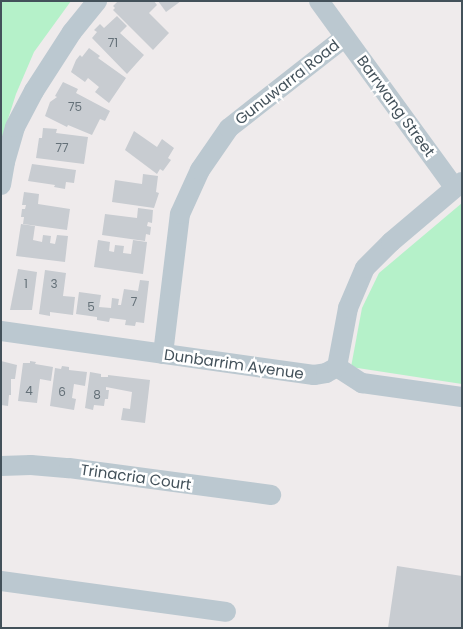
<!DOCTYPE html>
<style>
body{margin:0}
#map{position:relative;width:463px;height:629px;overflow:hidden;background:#efebec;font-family:Poppins,sans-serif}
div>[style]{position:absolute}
.green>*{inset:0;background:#b5f1c9}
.building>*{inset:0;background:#c8ccd1}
.minor>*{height:20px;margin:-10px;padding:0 10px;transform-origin:10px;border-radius:10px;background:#bbc8d0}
span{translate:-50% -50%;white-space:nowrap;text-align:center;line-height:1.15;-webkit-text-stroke:5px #fff;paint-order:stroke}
.number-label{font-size:12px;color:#647078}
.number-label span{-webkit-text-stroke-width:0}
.street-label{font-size:15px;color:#43515a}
.frame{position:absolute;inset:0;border:2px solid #43515a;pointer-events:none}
</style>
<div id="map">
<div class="green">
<i style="clip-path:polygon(1px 1px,71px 1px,34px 52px,16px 94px,1px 141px)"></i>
<i style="clip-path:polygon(462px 203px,462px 384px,351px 367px,362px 308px,379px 273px)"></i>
</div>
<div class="building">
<i style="clip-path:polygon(118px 1px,154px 1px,157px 5px,149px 13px,169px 33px,153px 50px,113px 10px,115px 8px,113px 6px)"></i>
<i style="clip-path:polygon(158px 1px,181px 1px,166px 12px)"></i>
<i style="clip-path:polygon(117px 16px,127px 26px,120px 33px,144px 55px,127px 74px,92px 38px,97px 32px,94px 30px,100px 24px,104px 28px)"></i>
<i style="clip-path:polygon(89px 48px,100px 56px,98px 58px,126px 78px,109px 103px,95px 92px,99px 87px,88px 78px,85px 82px,71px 72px,76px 60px,80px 55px,82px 57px)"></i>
<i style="clip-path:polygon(63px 82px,78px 89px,76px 93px,110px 111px,105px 121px,100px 119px,92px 135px,68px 125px,67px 127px,45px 116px,50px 102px,57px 97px,55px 96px)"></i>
<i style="clip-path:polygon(43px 128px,57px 129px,56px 133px,88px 137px,84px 164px,36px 158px,39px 138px,42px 138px)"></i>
<i style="clip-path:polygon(134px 131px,157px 147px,162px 139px,174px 148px,168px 158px,171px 160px,163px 171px,160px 169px,157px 174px,125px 150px)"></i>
<i style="clip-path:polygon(32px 164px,76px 170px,74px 183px,66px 182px,65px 189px,54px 187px,55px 185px,28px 181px)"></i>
<i style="clip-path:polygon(143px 174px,158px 176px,156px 192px,159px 193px,154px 208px,112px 202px,115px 180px,142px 184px)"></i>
<i style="clip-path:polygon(24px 192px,39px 194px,38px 204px,70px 209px,67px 230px,23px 224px,24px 217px,21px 217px,22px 209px,25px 209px,26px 205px,22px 205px)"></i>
<i style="clip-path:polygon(138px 208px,153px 210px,152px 223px,148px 222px,147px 226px,151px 227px,150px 235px,146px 234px,145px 241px,102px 235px,105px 214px,137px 218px)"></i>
<i style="clip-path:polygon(21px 224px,35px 226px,33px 240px,42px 242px,43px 235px,51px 236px,50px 243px,55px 244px,57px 235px,68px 236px,65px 262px,16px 256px)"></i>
<i style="clip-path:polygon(98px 240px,110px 242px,109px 251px,114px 252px,115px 245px,124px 246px,123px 253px,131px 254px,133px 240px,147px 242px,143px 274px,94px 267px)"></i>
<i style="clip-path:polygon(18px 269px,37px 272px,32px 310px,10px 310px)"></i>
<i style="clip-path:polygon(45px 270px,66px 273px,63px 296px,75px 297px,73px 315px,50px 312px,50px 316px,39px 314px)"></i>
<i style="clip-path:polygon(140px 280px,149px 281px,144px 323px,136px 322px,135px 326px,125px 325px,126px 320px,110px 318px,109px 322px,97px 320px,97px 317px,76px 314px,79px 292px,101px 295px,99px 307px,111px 308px,112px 298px,119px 299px,118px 305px,121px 305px,124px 289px,138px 291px)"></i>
<i style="clip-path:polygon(1px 361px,17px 365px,15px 379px,11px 379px,11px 395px,9px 395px,8px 406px,1px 405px)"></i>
<i style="clip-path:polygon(30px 361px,36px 362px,35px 364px,53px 367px,51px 381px,40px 379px,37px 403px,18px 401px,23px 363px,30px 363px)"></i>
<i style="clip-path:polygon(62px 366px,69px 367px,69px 370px,87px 372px,85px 386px,74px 384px,72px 398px,76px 399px,74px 410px,50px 406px,55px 368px,61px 369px)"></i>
<i style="clip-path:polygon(90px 372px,101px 374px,101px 377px,108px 377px,108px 375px,150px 380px,145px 423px,121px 420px,123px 408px,130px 409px,132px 392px,106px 387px,106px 390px,109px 390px,108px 399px,105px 399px,104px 406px,94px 405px,93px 410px,85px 408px)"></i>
<i style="clip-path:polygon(397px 566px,462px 576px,462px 628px,388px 628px)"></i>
</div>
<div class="minor">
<i style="left:319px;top:1px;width:230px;rotate:54deg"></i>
<i style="left:1px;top:185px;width:23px;rotate:-80deg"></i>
<i style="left:5px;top:162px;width:36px;rotate:-74deg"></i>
<i style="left:15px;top:127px;width:41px;rotate:-62.2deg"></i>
<i style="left:34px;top:91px;width:70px;rotate:-57.2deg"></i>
<i style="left:72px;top:32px;width:40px;rotate:-51deg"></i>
<i style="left:1px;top:331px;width:316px;rotate:8deg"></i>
<i style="left:314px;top:375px;width:12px;rotate:-9deg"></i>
<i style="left:326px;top:373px;width:13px;rotate:-29deg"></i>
<i style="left:337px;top:367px;width:30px;rotate:33deg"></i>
<i style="left:362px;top:383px;width:101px;rotate:8deg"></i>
<i style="left:163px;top:354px;width:141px;rotate:-83.1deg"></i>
<i style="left:180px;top:214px;width:48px;rotate:-65.6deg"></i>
<i style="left:200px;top:170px;width:51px;rotate:-55.4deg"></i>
<i style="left:229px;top:128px;width:147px;rotate:-38.1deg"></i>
<i style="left:337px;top:367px;width:60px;rotate:-79.4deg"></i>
<i style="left:348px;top:308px;width:43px;rotate:-67deg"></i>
<i style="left:365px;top:268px;width:37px;rotate:-45deg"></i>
<i style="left:391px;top:242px;width:93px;rotate:-40.2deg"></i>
<i style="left:1px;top:466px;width:30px;rotate:-2deg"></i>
<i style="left:31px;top:465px;width:38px;rotate:5deg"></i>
<i style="left:69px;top:468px;width:204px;rotate:7.6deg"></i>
<i style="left:1px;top:581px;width:227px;rotate:7.8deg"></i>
</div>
<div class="number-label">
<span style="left:113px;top:43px">71</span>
<span style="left:75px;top:107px">75</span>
<span style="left:62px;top:148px">77</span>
<span style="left:26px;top:284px">1</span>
<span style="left:54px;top:284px">3</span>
<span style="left:134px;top:302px">7</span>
<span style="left:91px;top:307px">5</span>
<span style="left:29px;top:391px">4</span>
<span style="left:62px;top:392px">6</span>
<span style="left:97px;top:395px">8</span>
</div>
<div class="street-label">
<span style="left:287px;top:82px;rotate:-38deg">Gunuwarra Road</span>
<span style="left:396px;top:106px;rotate:54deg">Barrwang Street</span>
<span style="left:234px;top:364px;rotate:8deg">Dunbarrim Avenue</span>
<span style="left:136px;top:477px;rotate:8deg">Trinacria Court</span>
</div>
<div class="frame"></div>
</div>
